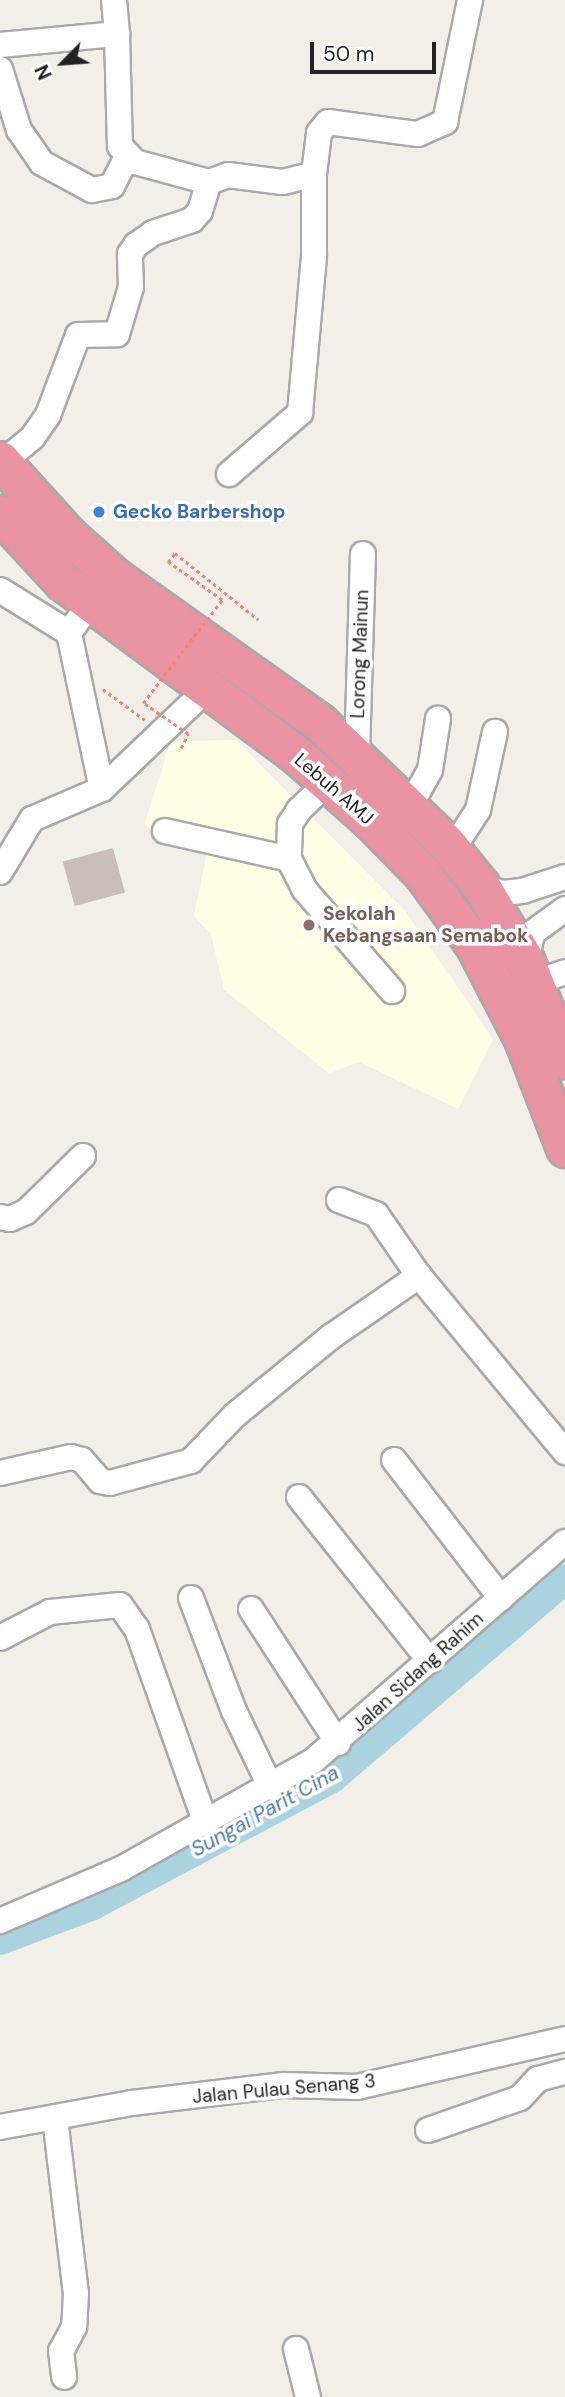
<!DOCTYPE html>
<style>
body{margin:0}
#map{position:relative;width:565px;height:2397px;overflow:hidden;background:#f2efe9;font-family:"DM Sans",sans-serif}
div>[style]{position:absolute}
.education>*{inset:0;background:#ffffe5}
.river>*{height:30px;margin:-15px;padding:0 15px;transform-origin:15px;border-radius:15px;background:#aad3df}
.building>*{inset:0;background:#c7bfb8;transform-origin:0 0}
.path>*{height:2.5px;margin-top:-1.25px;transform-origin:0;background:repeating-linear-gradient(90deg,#fa8072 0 3.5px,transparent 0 7px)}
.roads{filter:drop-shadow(2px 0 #a9a9a9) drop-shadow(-2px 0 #a9a9a9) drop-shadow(0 2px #a9a9a9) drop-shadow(0 -2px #a9a9a9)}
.minor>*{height:24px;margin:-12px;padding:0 12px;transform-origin:12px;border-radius:12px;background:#fff}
.highway>*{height:37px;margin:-18.5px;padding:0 18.5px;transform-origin:18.5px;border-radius:18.5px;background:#e892a2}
.path-bridge>*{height:2.5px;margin-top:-1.25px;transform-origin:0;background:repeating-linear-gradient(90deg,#fa8072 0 3.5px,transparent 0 7px)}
.dots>*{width:19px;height:19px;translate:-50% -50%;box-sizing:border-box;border:4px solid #fff;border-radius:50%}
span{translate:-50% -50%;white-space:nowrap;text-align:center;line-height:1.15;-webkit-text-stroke:7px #fff;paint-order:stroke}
.shop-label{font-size:19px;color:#366cbe;font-weight:700}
.left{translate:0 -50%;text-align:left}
.street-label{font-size:19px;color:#222}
.education-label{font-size:19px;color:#785e54;font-weight:700}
.water-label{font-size:21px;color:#4a7aab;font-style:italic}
.north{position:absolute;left:28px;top:28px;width:70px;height:70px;-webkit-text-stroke:5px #fff;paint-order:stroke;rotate:245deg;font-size:19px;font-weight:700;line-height:28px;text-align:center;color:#222}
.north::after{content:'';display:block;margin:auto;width:24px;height:32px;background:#222;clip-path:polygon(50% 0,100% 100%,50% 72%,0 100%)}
.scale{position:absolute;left:310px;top:42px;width:126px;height:32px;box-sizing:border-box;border:4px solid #222;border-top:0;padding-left:9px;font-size:21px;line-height:24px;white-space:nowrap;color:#222;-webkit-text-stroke:5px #fff;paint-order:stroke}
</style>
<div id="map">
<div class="education">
<i style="clip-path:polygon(236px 740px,405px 911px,493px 1039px,458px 1109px,359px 1062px,329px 1073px,224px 990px,211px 934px,194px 916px,208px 848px,144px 825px,171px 741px)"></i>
</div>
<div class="river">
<i style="left:0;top:1940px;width:99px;rotate:-20.6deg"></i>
<i style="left:93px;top:1905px;width:271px;rotate:-28deg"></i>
<i style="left:332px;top:1778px;width:306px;rotate:-40.5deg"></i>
</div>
<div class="building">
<i style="left:113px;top:848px;width:46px;height:52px;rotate:75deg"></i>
</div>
<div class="path">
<i style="left:222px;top:600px;width:66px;rotate:-144.9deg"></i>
<i style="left:168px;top:562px;width:11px;rotate:-52deg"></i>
<i style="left:175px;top:553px;width:107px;rotate:38.6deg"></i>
<i style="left:103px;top:689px;width:52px;rotate:36.4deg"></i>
</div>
<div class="roads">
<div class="minor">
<i style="left:117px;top:34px;width:112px;rotate:88.5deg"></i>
<i style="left:120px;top:146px;width:22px;rotate:47deg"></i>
<i style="left:135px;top:162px;width:77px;rotate:15.1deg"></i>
<i style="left:0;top:45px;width:118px;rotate:-5.4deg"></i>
<i style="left:117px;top:34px;width:34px;rotate:-95deg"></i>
<i style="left:0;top:69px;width:64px;rotate:72.7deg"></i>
<i style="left:19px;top:130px;width:40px;rotate:55.1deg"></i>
<i style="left:42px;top:163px;width:57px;rotate:28.4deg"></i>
<i style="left:92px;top:190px;width:20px;rotate:-11deg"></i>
<i style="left:112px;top:186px;width:34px;rotate:-63deg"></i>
<i style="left:2px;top:463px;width:39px;rotate:-40deg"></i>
<i style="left:32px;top:438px;width:28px;rotate:-55deg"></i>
<i style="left:48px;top:415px;width:85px;rotate:-69.4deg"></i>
<i style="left:78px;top:335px;width:39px;rotate:-1deg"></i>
<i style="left:117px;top:334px;width:49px;rotate:-73.4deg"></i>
<i style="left:131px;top:287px;width:33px;rotate:-92deg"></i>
<i style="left:130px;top:254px;width:11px;rotate:-56deg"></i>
<i style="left:136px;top:245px;width:21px;rotate:-35deg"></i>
<i style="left:153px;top:233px;width:41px;rotate:-18.4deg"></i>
<i style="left:192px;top:220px;width:12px;rotate:-48deg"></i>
<i style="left:200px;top:211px;width:30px;rotate:-73deg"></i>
<i style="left:209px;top:182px;width:20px;rotate:-20deg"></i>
<i style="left:228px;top:175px;width:55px;rotate:7.3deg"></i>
<i style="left:283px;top:182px;width:32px;rotate:-14deg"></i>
<i style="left:314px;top:174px;width:41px;rotate:-83deg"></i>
<i style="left:319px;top:133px;width:14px;rotate:-51deg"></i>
<i style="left:328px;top:122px;width:91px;rotate:7.6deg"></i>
<i style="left:418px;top:134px;width:30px;rotate:-24deg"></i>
<i style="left:445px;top:122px;width:125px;rotate:-78.4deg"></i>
<i style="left:229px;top:474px;width:94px;rotate:-40.7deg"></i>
<i style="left:300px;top:413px;width:159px;rotate:-84.9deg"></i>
<i style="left:314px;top:255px;width:81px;rotate:-90deg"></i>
<i style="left:0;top:590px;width:81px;rotate:31.9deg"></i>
<i style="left:90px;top:603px;width:37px;rotate:125deg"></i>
<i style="left:69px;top:633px;width:159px;rotate:78.1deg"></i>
<i style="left:357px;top:755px;width:201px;rotate:-88.3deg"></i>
<i style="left:329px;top:781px;width:42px;rotate:136deg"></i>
<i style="left:299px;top:810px;width:17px;rotate:123deg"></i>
<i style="left:290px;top:824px;width:35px;rotate:92deg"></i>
<i style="left:289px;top:859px;width:34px;rotate:63deg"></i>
<i style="left:304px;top:889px;width:135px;rotate:49.2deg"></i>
<i style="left:410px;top:806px;width:41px;rotate:-60.9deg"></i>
<i style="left:430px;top:770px;width:52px;rotate:-81.1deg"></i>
<i style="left:165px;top:831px;width:127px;rotate:12.7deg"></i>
<i style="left:452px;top:850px;width:48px;rotate:-57deg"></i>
<i style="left:478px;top:810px;width:80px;rotate:-77.7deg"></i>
<i style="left:0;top:872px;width:62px;rotate:-58.9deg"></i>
<i style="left:32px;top:819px;width:76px;rotate:-23.2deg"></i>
<i style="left:102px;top:789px;width:145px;rotate:-43.6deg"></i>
<i style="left:481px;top:886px;width:23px;rotate:18deg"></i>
<i style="left:503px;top:893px;width:19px;rotate:-6deg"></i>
<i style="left:522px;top:891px;width:45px;rotate:-18deg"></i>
<i style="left:526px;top:962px;width:30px;rotate:-78deg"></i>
<i style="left:532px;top:933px;width:41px;rotate:-36deg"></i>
<i style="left:535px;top:982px;width:32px;rotate:-18deg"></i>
<i style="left:339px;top:1200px;width:40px;rotate:21deg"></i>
<i style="left:376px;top:1214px;width:75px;rotate:55.3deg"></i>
<i style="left:419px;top:1276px;width:229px;rotate:50.3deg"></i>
<i style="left:0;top:1217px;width:10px;rotate:11deg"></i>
<i style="left:10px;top:1219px;width:17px;rotate:-24deg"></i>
<i style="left:26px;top:1212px;width:80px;rotate:-44.5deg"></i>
<i style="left:394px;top:1460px;width:175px;rotate:52.2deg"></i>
<i style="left:0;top:1473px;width:73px;rotate:-12.7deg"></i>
<i style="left:71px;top:1457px;width:11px;rotate:15deg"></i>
<i style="left:82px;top:1460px;width:28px;rotate:49deg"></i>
<i style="left:100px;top:1481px;width:10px;rotate:11deg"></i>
<i style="left:110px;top:1483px;width:84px;rotate:-15.2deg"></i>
<i style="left:191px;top:1461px;width:64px;rotate:-46.3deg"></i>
<i style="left:235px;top:1415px;width:125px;rotate:-39.2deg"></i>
<i style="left:332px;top:1336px;width:106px;rotate:-34.6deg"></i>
<i style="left:299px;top:1497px;width:210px;rotate:51.4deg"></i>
<i style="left:191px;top:1598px;width:121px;rotate:69.2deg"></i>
<i style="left:234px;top:1711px;width:85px;rotate:64.3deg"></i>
<i style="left:251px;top:1609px;width:160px;rotate:57deg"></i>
<i style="left:0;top:1638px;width:56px;rotate:-27.5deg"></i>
<i style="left:50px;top:1612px;width:70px;rotate:-5.7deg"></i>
<i style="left:120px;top:1605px;width:29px;rotate:55deg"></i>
<i style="left:137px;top:1629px;width:207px;rotate:70.5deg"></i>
<i style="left:0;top:1921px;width:132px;rotate:-23.3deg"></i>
<i style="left:121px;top:1869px;width:220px;rotate:-29.4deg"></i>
<i style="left:313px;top:1761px;width:334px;rotate:-41deg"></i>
<i style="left:55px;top:2118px;width:176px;rotate:83.2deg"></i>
<i style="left:76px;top:2293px;width:34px;rotate:93deg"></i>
<i style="left:74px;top:2327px;width:27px;rotate:118deg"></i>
<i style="left:61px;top:2351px;width:26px;rotate:83deg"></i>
<i style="left:0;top:2127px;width:134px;rotate:-10.3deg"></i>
<i style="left:132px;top:2103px;width:153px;rotate:-6.8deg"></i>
<i style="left:284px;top:2085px;width:73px;rotate:1.6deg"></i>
<i style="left:357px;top:2087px;width:213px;rotate:-13deg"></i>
<i style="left:428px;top:2130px;width:97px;rotate:-19.2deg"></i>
<i style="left:520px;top:2098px;width:26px;rotate:-47deg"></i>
<i style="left:538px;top:2079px;width:28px;rotate:-15deg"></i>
<i style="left:296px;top:2349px;width:49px;rotate:76deg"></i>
</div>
<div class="highway">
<i style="left:0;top:460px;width:103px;rotate:47.8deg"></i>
<i style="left:69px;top:536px;width:62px;rotate:41.7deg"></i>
<i style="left:115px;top:577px;width:250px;rotate:35.4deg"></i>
<i style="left:319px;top:722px;width:175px;rotate:43.6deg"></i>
<i style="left:446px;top:843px;width:55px;rotate:50.9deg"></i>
<i style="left:481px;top:886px;width:88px;rotate:59.4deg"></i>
<i style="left:526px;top:962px;width:105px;rotate:68.3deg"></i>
<i style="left:0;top:514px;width:93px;rotate:47.2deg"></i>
<i style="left:63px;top:582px;width:286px;rotate:36.5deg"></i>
<i style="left:293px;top:752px;width:104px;rotate:41.5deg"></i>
<i style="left:371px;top:821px;width:73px;rotate:45.6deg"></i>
<i style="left:422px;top:873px;width:90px;rotate:54deg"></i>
<i style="left:475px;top:946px;width:105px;rotate:62.7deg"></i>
<i style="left:523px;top:1039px;width:117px;rotate:68.9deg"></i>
</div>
</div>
<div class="path-bridge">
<i style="left:181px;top:748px;width:16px;rotate:-63deg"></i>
<i style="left:188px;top:734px;width:55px;rotate:-145.4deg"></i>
<i style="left:143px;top:703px;width:130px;rotate:-52.5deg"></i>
</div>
<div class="dots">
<i style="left:99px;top:512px;background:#3f7fe0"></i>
<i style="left:309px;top:925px;background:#8d6e63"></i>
</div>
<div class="shop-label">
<span class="left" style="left:113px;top:512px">Gecko Barbershop</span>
</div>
<div class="street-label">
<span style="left:360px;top:654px;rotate:-88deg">Lorong Mainun</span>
<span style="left:334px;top:789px;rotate:41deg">Lebuh AMJ</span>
<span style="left:418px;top:1672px;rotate:-42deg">Jalan Sidang Rahim</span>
<span style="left:284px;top:2089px;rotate:-5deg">Jalan Pulau Senang 3</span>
</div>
<div class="education-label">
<span class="left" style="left:323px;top:925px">Sekolah<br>Kebangsaan Semabok</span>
</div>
<div class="water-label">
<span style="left:265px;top:1811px;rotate:-29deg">Sungai Parit Cina</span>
</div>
<div class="north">N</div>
<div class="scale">50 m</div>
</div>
